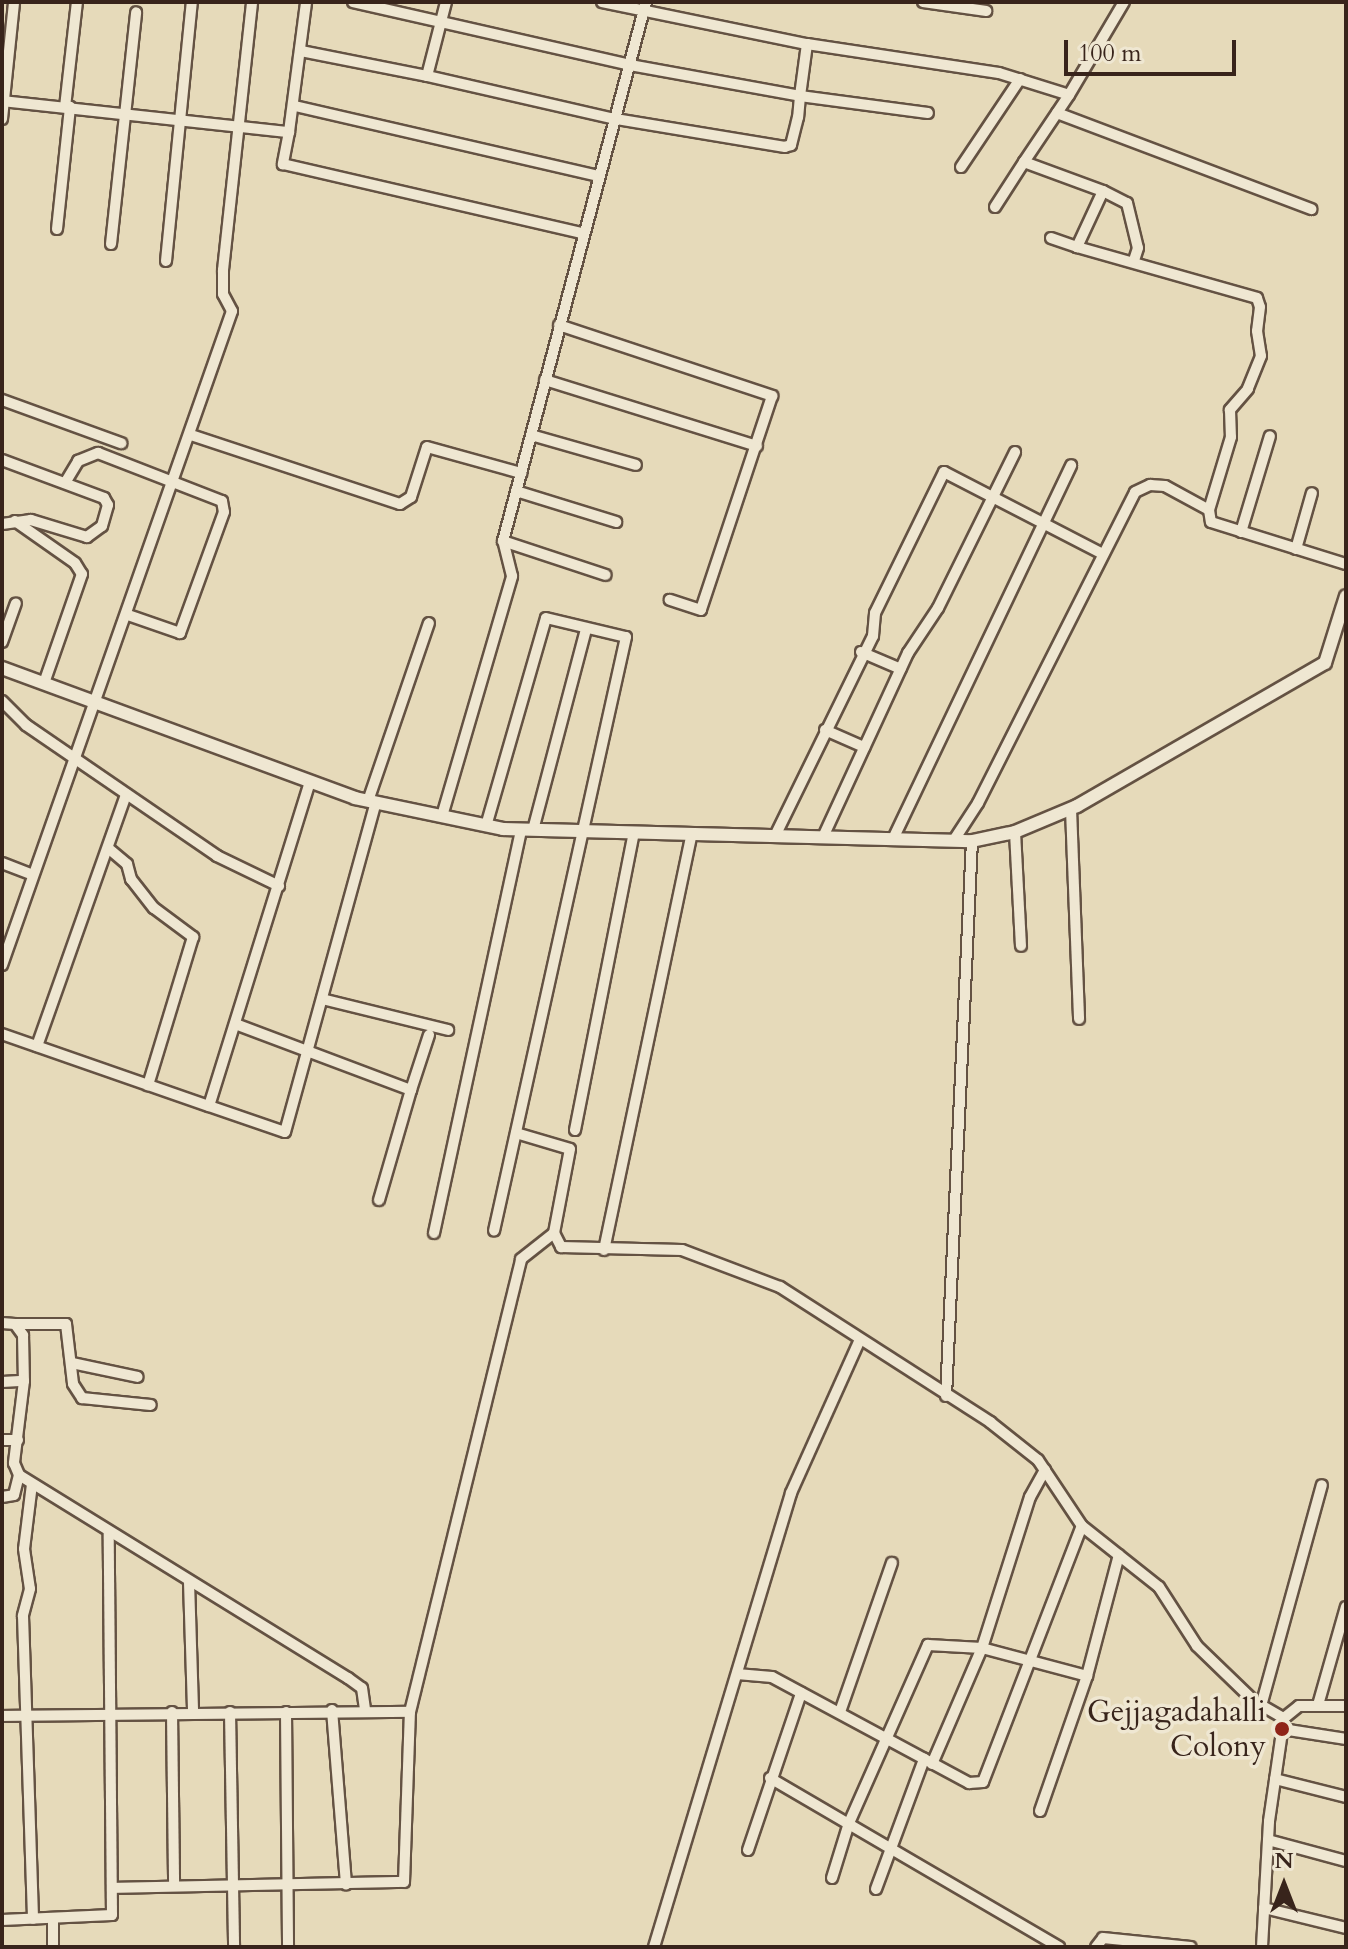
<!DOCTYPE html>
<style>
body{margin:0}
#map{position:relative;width:1348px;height:1949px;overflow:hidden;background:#e6daba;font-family:Cardo,serif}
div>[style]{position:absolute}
.roads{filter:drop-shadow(2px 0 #645243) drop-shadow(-2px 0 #645243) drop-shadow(0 2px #645243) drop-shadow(0 -2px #645243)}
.minor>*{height:10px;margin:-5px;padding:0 5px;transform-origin:5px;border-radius:5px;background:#efe7d2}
.tertiary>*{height:12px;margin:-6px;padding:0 6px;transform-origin:6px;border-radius:6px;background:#efe7d2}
.dots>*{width:22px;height:22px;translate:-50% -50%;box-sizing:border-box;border:4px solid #efe7d2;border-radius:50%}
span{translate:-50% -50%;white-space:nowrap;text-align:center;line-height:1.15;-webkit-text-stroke:7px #efe7d2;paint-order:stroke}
.poi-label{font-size:30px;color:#38241b}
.right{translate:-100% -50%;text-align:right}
.frame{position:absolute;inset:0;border:4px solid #38241b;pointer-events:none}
.north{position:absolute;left:1244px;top:1845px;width:80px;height:80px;-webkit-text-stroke:6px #efe7d2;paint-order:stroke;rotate:0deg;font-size:22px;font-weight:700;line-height:32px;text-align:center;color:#38241b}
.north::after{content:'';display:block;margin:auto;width:28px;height:36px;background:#38241b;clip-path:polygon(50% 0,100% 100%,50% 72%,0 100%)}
.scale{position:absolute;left:1064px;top:40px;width:172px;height:36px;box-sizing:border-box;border:4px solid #38241b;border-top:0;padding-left:10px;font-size:24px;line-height:28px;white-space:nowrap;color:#38241b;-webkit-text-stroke:6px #efe7d2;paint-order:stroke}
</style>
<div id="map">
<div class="roads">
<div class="minor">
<i style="left:353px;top:2px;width:284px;rotate:12.8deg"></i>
<i style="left:630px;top:65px;width:173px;rotate:10.3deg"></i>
<i style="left:800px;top:96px;width:21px;rotate:95deg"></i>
<i style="left:798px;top:117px;width:29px;rotate:104deg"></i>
<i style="left:791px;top:145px;width:6px;rotate:162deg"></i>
<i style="left:785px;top:147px;width:172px;rotate:-170.6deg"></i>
<i style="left:615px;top:119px;width:193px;rotate:-167.1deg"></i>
<i style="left:602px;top:2px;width:209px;rotate:11.6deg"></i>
<i style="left:807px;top:44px;width:194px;rotate:8.6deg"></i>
<i style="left:999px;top:73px;width:73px;rotate:17.4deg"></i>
<i style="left:1069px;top:95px;width:81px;rotate:123.9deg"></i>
<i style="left:1024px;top:162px;width:84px;rotate:20.2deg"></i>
<i style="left:1103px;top:191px;width:62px;rotate:114.9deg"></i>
<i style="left:1077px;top:247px;width:187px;rotate:15.8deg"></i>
<i style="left:1257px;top:298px;width:9px;rotate:72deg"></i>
<i style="left:1260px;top:307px;width:24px;rotate:97deg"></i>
<i style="left:1257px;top:331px;width:25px;rotate:81deg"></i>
<i style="left:1261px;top:356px;width:35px;rotate:112deg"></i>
<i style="left:1248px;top:389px;width:28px;rotate:131deg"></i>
<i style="left:1230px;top:410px;width:27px;rotate:88deg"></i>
<i style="left:1231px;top:437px;width:76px;rotate:106.8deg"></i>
<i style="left:923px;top:2px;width:64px;rotate:8.1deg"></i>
<i style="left:807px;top:44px;width:52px;rotate:97.7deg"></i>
<i style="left:800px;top:96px;width:129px;rotate:7.6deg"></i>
<i style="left:301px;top:51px;width:128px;rotate:11.2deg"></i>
<i style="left:427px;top:76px;width:76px;rotate:-75.6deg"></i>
<i style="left:1069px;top:95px;width:108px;rotate:-59.4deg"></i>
<i style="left:2px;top:101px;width:289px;rotate:6.2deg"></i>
<i style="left:289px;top:132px;width:33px;rotate:101deg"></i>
<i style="left:283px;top:164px;width:308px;rotate:13deg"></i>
<i style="left:295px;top:106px;width:312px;rotate:13deg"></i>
<i style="left:65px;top:107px;width:106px;rotate:-83.5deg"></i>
<i style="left:1057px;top:113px;width:272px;rotate:20.7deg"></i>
<i style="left:2px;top:119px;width:118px;rotate:-84.1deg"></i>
<i style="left:289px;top:132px;width:131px;rotate:-82.5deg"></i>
<i style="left:961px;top:167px;width:106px;rotate:-56.2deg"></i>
<i style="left:1103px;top:191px;width:27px;rotate:27deg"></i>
<i style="left:1127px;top:203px;width:46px;rotate:76.3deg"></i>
<i style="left:1138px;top:248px;width:13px;rotate:108deg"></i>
<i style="left:995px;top:207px;width:54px;rotate:-57.2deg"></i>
<i style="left:57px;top:229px;width:123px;rotate:-83.9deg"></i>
<i style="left:1051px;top:238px;width:28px;rotate:19deg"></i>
<i style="left:111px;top:244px;width:233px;rotate:-83.8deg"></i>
<i style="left:166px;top:261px;width:260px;rotate:-84.3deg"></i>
<i style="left:559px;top:325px;width:225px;rotate:18.4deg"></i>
<i style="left:772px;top:396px;width:225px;rotate:108.4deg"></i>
<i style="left:701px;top:610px;width:33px;rotate:-162deg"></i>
<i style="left:545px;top:380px;width:222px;rotate:17.3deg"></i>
<i style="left:2px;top:400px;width:127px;rotate:19.9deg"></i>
<i style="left:191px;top:435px;width:220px;rotate:18.3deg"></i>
<i style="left:400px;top:504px;width:13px;rotate:-32deg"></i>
<i style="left:411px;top:497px;width:52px;rotate:-72.3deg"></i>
<i style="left:427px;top:447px;width:98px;rotate:15.5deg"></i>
<i style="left:531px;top:435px;width:109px;rotate:15.9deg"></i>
<i style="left:2px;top:460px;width:109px;rotate:20.4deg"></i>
<i style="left:104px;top:498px;width:8px;rotate:60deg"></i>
<i style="left:108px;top:505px;width:22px;rotate:106deg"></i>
<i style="left:102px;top:526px;width:19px;rotate:144deg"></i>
<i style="left:87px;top:537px;width:59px;rotate:-163.1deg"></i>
<i style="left:31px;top:520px;width:29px;rotate:172deg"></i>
<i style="left:65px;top:483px;width:26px;rotate:-59deg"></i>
<i style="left:78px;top:461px;width:22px;rotate:-22deg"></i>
<i style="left:98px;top:453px;width:133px;rotate:21.2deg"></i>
<i style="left:222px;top:501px;width:11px;rotate:80deg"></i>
<i style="left:224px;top:512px;width:129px;rotate:110deg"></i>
<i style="left:180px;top:633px;width:55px;rotate:-160.9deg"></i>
<i style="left:516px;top:491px;width:105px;rotate:17.2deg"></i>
<i style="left:15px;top:521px;width:73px;rotate:35deg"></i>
<i style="left:75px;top:563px;width:13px;rotate:58deg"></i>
<i style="left:82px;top:574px;width:115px;rotate:109.2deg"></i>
<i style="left:1241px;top:532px;width:100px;rotate:-73.2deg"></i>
<i style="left:503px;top:541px;width:108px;rotate:18.3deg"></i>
<i style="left:1296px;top:549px;width:58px;rotate:-74.1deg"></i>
<i style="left:2px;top:642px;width:41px;rotate:-70.3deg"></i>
<i style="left:861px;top:652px;width:43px;rotate:23deg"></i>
<i style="left:2px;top:701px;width:34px;rotate:45deg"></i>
<i style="left:26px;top:725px;width:232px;rotate:34.4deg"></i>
<i style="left:217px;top:856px;width:69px;rotate:25.8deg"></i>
<i style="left:825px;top:730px;width:43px;rotate:23.6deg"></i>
<i style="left:368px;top:801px;width:188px;rotate:-71.1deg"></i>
<i style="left:1071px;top:809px;width:210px;rotate:87.8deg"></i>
<i style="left:442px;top:816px;width:250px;rotate:-73.7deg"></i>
<i style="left:512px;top:576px;width:36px;rotate:-104deg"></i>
<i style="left:503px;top:541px;width:558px;rotate:-75.14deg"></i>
<i style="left:486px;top:826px;width:216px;rotate:-73.9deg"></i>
<i style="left:546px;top:618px;width:82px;rotate:13.4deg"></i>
<i style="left:626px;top:637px;width:608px;rotate:102.53deg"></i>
<i style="left:533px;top:830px;width:208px;rotate:-75.2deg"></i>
<i style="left:1015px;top:832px;width:114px;rotate:87deg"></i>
<i style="left:775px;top:836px;width:223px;rotate:-63.9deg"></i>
<i style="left:873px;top:636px;width:23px;rotate:-85deg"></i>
<i style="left:875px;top:613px;width:157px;rotate:-63.9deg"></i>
<i style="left:944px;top:472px;width:179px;rotate:27.3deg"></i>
<i style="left:823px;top:837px;width:203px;rotate:-65.2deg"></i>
<i style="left:908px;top:653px;width:54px;rotate:-56.3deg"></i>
<i style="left:938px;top:608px;width:174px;rotate:-63.7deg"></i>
<i style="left:893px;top:839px;width:414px;rotate:-64.5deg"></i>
<i style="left:954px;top:840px;width:44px;rotate:-57deg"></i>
<i style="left:978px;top:803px;width:348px;rotate:-63.2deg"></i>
<i style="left:1135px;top:492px;width:17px;rotate:-25deg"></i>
<i style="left:1150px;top:485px;width:15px;rotate:4deg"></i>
<i style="left:1165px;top:486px;width:50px;rotate:28.6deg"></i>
<i style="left:1209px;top:510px;width:12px;rotate:81deg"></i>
<i style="left:1211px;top:522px;width:141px;rotate:17.3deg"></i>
<i style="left:108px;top:848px;width:25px;rotate:40deg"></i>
<i style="left:127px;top:864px;width:16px;rotate:75deg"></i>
<i style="left:131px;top:879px;width:37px;rotate:52deg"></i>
<i style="left:154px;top:908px;width:49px;rotate:36.6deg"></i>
<i style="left:193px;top:937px;width:155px;rotate:106.9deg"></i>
<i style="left:2px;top:863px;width:33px;rotate:21deg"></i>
<i style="left:2px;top:965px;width:693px;rotate:-70.62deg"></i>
<i style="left:232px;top:311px;width:19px;rotate:-118deg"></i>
<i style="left:223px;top:294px;width:24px;rotate:-90deg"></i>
<i style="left:223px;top:270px;width:270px;rotate:-83.8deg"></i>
<i style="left:322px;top:999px;width:130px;rotate:13.8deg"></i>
<i style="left:238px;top:1025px;width:185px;rotate:20.6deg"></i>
<i style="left:411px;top:1090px;width:58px;rotate:-71.9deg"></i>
<i style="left:2px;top:1034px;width:219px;rotate:19.2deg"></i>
<i style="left:209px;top:1106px;width:340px;rotate:-72.7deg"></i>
<i style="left:37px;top:1046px;width:267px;rotate:-70.5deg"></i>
<i style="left:209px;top:1106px;width:80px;rotate:18.9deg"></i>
<i style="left:285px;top:1132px;width:342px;rotate:-74.6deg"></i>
<i style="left:575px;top:1130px;width:303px;rotate:-78.8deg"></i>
<i style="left:516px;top:1133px;width:56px;rotate:16.5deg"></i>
<i style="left:570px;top:1149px;width:86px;rotate:100.8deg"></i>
<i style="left:554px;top:1233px;width:16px;rotate:63deg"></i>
<i style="left:561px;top:1247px;width:121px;rotate:1.4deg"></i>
<i style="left:682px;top:1250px;width:105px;rotate:20.7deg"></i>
<i style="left:780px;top:1287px;width:250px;rotate:32.7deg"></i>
<i style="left:990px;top:1422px;width:61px;rotate:38.4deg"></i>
<i style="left:1038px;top:1460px;width:79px;rotate:56.3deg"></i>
<i style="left:1082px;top:1526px;width:98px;rotate:38.4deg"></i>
<i style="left:1159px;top:1587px;width:70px;rotate:57.2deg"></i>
<i style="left:1197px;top:1646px;width:79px;rotate:44deg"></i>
<i style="left:1254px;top:1701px;width:34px;rotate:30deg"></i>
<i style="left:379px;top:1200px;width:115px;rotate:-73.8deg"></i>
<i style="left:434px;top:1233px;width:412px;rotate:-77.8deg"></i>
<i style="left:604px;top:1250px;width:425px;rotate:-78.1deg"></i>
<i style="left:2px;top:1323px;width:13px;rotate:4deg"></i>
<i style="left:15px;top:1324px;width:14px;rotate:54deg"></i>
<i style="left:23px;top:1335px;width:46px;rotate:88.8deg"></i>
<i style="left:24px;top:1381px;width:83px;rotate:97deg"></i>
<i style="left:14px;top:1463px;width:13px;rotate:67deg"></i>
<i style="left:19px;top:1475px;width:387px;rotate:31.7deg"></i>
<i style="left:348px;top:1678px;width:17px;rotate:36deg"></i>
<i style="left:362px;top:1688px;width:22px;rotate:82deg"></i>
<i style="left:15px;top:1324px;width:51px"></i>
<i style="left:66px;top:1324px;width:60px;rotate:83.3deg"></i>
<i style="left:73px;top:1384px;width:17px;rotate:57deg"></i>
<i style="left:82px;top:1398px;width:69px;rotate:5.8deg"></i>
<i style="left:72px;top:1363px;width:67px;rotate:12deg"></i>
<i style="left:2px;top:1382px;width:22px;rotate:-3deg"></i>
<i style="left:946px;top:1396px;width:556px;rotate:-87.32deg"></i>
<i style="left:2px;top:1440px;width:16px"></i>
<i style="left:32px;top:1484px;width:65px;rotate:97deg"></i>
<i style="left:24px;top:1549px;width:40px;rotate:81.5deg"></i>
<i style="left:30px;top:1589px;width:28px;rotate:105deg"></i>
<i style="left:23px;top:1616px;width:303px;rotate:88.1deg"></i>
<i style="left:2px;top:1497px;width:12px;rotate:-9deg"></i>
<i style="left:14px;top:1495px;width:21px;rotate:-76deg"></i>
<i style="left:189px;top:1582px;width:130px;rotate:88.2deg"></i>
<i style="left:737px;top:1674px;width:35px;rotate:5deg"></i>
<i style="left:772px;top:1677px;width:224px;rotate:28.3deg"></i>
<i style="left:969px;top:1783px;width:14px;rotate:-4deg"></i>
<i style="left:983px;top:1782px;width:274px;rotate:-68.9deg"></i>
<i style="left:1318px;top:1705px;width:102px;rotate:-74.1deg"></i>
<i style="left:1261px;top:1706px;width:229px;rotate:-74.6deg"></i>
<i style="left:332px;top:1710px;width:175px;rotate:85.4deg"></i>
<i style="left:172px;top:1712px;width:174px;rotate:89.3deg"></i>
<i style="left:230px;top:1712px;width:235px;rotate:89deg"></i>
<i style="left:286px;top:1712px;width:235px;rotate:89.5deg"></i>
<i style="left:840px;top:1712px;width:158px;rotate:-70.8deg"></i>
<i style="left:2px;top:1716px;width:408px;rotate:-0.6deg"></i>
<i style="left:1282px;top:1729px;width:65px;rotate:8.9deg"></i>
<i style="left:932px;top:1764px;width:126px;rotate:-66.7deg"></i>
<i style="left:982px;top:1648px;width:158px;rotate:-72.4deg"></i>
<i style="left:1030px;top:1497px;width:31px;rotate:-61deg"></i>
<i style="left:770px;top:1778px;width:335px;rotate:30.3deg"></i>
<i style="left:1275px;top:1779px;width:73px;rotate:14.2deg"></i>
<i style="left:1040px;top:1811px;width:143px;rotate:-70.8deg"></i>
<i style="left:1087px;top:1676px;width:125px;rotate:-75.2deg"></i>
<i style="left:1268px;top:1840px;width:81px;rotate:15.1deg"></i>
<i style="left:748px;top:1850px;width:166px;rotate:-71.3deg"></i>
<i style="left:832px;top:1878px;width:58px;rotate:-72.8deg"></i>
<i style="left:849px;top:1823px;width:195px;rotate:-66.1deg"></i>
<i style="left:928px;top:1645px;width:54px;rotate:3.2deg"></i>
<i style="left:982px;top:1648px;width:109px;rotate:14.9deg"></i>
<i style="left:113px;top:1888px;width:291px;rotate:-1.2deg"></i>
<i style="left:404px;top:1882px;width:170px;rotate:-88deg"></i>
<i style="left:410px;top:1712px;width:466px;rotate:-76.2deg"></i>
<i style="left:521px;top:1259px;width:42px;rotate:-38.2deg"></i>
<i style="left:876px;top:1889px;width:139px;rotate:-69.7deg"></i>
<i style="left:1264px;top:1908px;width:84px;rotate:13.7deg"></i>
<i style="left:53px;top:1919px;width:28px;rotate:90deg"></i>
<i style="left:2px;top:1920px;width:110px;rotate:-2.6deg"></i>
<i style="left:112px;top:1915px;width:381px;rotate:-90.5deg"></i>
<i style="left:654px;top:1947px;width:474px;rotate:-73.2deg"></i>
<i style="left:791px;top:1493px;width:166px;rotate:-65.8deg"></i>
<i style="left:1096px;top:1947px;width:11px;rotate:-52deg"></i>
<i style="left:1103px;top:1938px;width:88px;rotate:5.8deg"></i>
<i style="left:1262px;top:1947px;width:126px;rotate:-86.8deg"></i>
<i style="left:1269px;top:1821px;width:104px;rotate:-81.7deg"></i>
<i style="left:1284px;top:1718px;width:19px;rotate:-39deg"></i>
<i style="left:1299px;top:1706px;width:47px"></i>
</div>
<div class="tertiary">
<i style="left:2px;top:668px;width:376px;rotate:20.2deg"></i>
<i style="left:355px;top:798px;width:151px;rotate:11.8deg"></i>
<i style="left:503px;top:829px;width:469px;rotate:1.5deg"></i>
<i style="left:972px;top:841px;width:44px;rotate:-11.8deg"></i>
<i style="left:1015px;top:832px;width:67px;rotate:-22.8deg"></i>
<i style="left:1077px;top:806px;width:286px;rotate:-30deg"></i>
<i style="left:1325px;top:663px;width:70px;rotate:-72.6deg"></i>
</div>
</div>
<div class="dots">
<i style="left:1282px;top:1729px;background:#8f2418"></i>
</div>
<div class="poi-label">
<span class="right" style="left:1266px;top:1729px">Gejjagadahalli<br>Colony</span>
</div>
<div class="frame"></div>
<div class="north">N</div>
<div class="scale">100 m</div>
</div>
